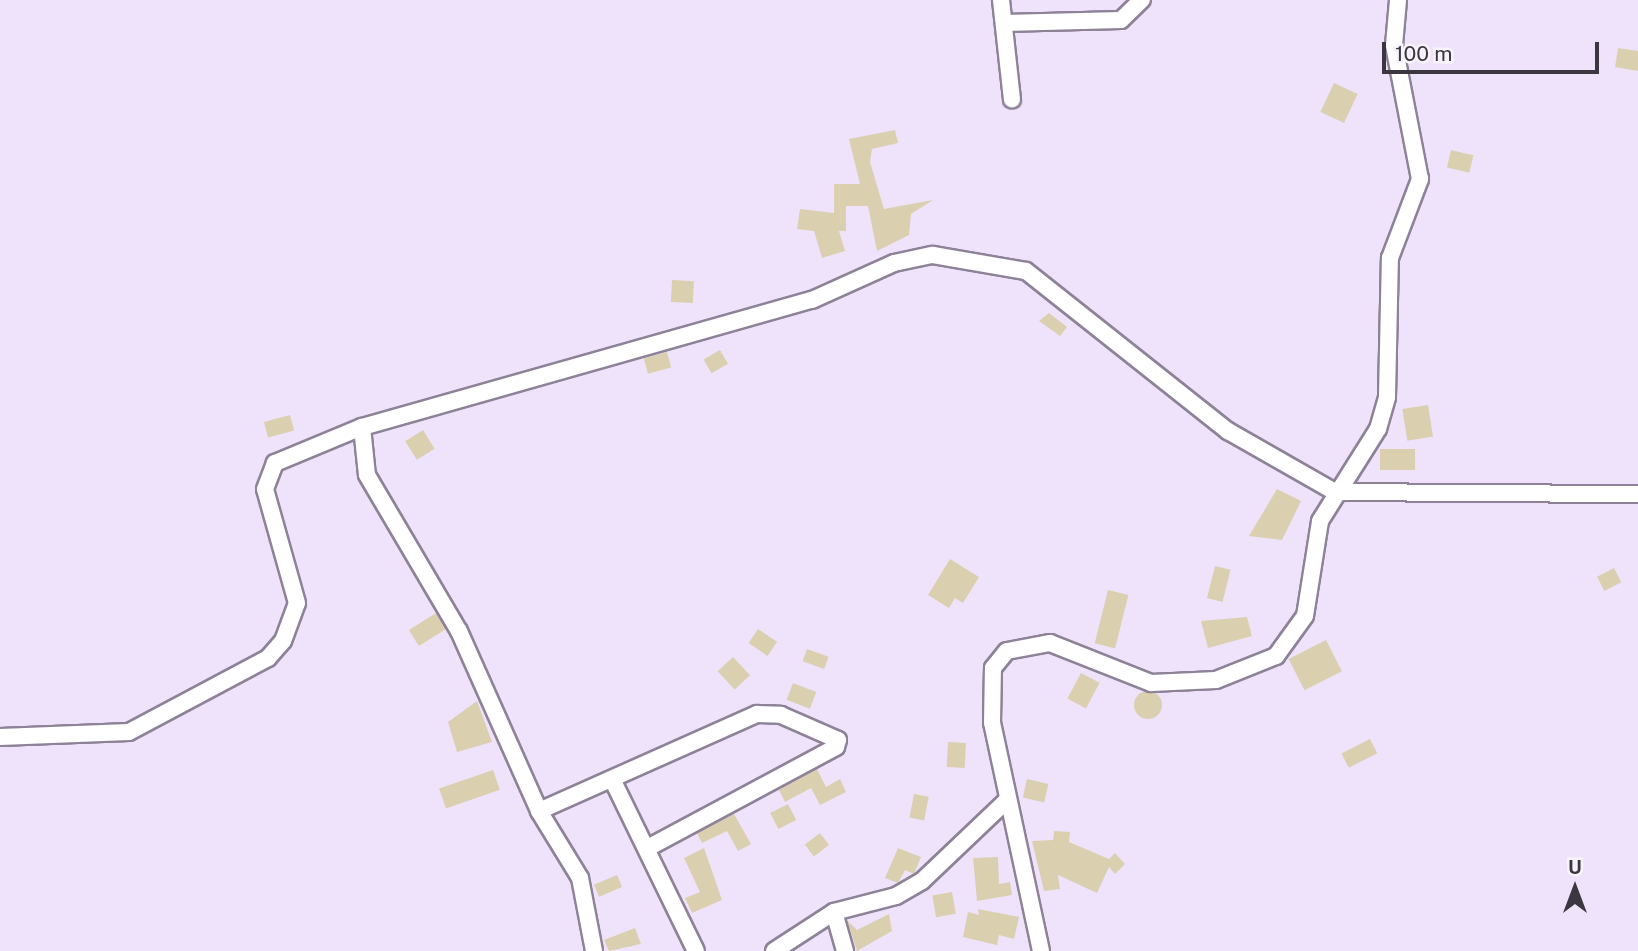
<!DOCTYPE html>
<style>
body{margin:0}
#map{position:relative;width:1638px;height:951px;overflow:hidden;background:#efe3fb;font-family:"Public Sans",sans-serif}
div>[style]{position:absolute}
.building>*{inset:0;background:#dad0b0;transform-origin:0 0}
.round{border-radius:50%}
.roads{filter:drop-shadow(2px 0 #8d8298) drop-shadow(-2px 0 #8d8298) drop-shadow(0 2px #8d8298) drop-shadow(0 -2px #8d8298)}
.minor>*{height:16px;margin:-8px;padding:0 8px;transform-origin:8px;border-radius:8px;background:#fff}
span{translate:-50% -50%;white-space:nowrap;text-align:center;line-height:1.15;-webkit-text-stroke:5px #f8f4fd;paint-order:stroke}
.north{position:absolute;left:1540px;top:853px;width:70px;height:70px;-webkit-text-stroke:5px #f8f4fd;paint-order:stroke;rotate:0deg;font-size:19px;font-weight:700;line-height:28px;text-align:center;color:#3b3640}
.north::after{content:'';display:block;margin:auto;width:24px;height:32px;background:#3b3640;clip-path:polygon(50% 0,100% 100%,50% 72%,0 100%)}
.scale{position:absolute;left:1382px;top:42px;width:217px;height:32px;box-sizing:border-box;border:4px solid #3b3640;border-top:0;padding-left:9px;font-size:21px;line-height:24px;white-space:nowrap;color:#3b3640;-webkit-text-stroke:5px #f8f4fd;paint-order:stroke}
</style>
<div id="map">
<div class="building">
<i style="clip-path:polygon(1618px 48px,1638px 51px,1638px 71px,1615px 67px)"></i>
<i style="left:1334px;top:83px;width:26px;height:32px;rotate:25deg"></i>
<i style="clip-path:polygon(895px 130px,898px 143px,872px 149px,870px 162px,884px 209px,933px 200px,911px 214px,909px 235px,877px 251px,868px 206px,846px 206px,846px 231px,839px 231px,845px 251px,822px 258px,814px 231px,797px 229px,800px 209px,834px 213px,834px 184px,860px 184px,849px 139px)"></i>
<i style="left:1451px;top:150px;width:23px;height:18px;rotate:13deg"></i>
<i style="left:672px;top:280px;width:22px;height:22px;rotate:3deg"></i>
<i style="clip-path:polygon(1049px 313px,1067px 327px,1060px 336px,1039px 321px)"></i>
<i style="left:720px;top:350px;width:16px;height:19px;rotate:60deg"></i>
<i style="left:667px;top:352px;width:16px;height:24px;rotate:75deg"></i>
<i style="left:1428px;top:405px;width:32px;height:26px;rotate:81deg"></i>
<i style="left:290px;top:415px;width:16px;height:27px;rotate:75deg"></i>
<i style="left:423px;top:430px;width:22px;height:21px;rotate:58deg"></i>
<i style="left:1380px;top:449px;width:35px;height:21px"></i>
<i style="clip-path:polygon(1277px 489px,1301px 501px,1282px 540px,1249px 536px)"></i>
<i style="clip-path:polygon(950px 559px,979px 577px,963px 603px,955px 598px,949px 608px,928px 595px)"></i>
<i style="left:1215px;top:566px;width:16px;height:33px;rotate:14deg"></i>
<i style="left:1614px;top:568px;width:16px;height:19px;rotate:63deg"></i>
<i style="left:1108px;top:590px;width:21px;height:55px;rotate:14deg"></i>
<i style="left:436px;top:613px;width:19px;height:32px;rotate:58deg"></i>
<i style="clip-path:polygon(1247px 617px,1252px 636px,1208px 648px,1201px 621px)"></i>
<i style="left:758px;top:629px;width:23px;height:17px;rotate:34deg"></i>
<i style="left:1326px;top:640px;width:35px;height:42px;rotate:63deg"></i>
<i style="left:807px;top:649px;width:23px;height:13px;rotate:20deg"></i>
<i style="left:733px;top:657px;width:25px;height:21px;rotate:47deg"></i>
<i style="left:1081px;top:673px;width:21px;height:29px;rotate:28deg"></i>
<i style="left:793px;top:683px;width:25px;height:18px;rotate:21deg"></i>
<i class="round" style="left:1134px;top:691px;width:28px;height:28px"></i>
<i style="clip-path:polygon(477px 701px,492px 742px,457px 752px,448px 722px)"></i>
<i style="left:1370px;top:739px;width:16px;height:32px;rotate:63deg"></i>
<i style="left:948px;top:742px;width:18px;height:25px;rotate:3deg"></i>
<i style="clip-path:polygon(817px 769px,826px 787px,840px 779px,846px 792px,820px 805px,811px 788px,785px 802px,779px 790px)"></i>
<i style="left:493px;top:770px;width:21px;height:57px;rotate:71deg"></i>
<i style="left:1027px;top:779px;width:22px;height:19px;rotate:13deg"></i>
<i style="left:914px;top:794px;width:15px;height:24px;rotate:11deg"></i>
<i style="left:788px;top:804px;width:18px;height:20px;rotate:63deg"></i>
<i style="clip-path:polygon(734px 814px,751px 844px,738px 851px,727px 831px,702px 843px,697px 833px)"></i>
<i style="clip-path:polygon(1054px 831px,1070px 832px,1069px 842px,1109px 859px,1115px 853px,1125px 864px,1115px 874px,1109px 867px,1097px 893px,1058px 875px,1060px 889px,1044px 891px,1032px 841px,1053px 840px)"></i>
<i style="left:820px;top:833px;width:15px;height:19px;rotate:53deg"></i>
<i style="clip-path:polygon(704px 848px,722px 900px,692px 913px,685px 898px,700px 892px,684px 858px)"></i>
<i style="clip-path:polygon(898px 848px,921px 857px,914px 874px,905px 870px,898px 883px,885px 878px)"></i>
<i style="clip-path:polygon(998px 857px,999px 884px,1010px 882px,1012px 895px,977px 901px,973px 858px)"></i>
<i style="left:617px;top:875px;width:13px;height:25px;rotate:67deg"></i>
<i style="left:952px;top:892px;width:22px;height:20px;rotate:80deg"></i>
<i style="clip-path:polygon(978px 909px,1019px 917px,1014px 939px,999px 935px,997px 945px,963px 937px,968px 912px,979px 915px)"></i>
<i style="clip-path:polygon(889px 914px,892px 931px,857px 951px,847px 920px,857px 930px)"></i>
<i style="clip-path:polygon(635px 928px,641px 944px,609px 951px,604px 940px)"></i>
</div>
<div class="roads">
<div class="minor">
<i style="left:1001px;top:0;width:100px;rotate:83.7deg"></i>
<i style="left:1004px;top:23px;width:117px;rotate:-1.5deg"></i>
<i style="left:1121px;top:20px;width:29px;rotate:-44deg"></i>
<i style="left:362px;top:427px;width:48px;rotate:84.1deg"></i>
<i style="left:367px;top:475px;width:181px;rotate:59.5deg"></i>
<i style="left:459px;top:631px;width:197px;rotate:66deg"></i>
<i style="left:539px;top:811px;width:79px;rotate:58.5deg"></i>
<i style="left:580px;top:878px;width:74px;rotate:79.1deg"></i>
<i style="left:0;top:737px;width:129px;rotate:-2.2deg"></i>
<i style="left:129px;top:732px;width:157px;rotate:-28deg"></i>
<i style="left:268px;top:658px;width:23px;rotate:-49deg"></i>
<i style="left:283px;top:641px;width:40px;rotate:-69.8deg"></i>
<i style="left:297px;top:603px;width:118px;rotate:-105.7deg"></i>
<i style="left:265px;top:489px;width:28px;rotate:-69deg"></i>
<i style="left:275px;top:463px;width:94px;rotate:-22.5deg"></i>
<i style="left:362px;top:427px;width:468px;rotate:-15.8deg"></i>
<i style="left:812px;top:300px;width:90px;rotate:-24.3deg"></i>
<i style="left:894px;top:263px;width:40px;rotate:-12deg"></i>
<i style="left:933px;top:255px;width:94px;rotate:9.8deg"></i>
<i style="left:1026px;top:271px;width:258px;rotate:38.4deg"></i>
<i style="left:1228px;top:431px;width:123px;rotate:29.7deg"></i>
<i style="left:1335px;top:492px;width:303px;rotate:0.4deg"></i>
<i style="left:613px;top:781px;width:189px;rotate:64deg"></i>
<i style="left:539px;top:811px;width:239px;rotate:-24deg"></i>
<i style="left:757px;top:714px;width:24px;rotate:2deg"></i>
<i style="left:781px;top:715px;width:62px;rotate:23.7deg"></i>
<i style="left:838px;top:740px;width:7px;rotate:106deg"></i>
<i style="left:836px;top:747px;width:213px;rotate:151.8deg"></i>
<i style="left:834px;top:912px;width:41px;rotate:74.2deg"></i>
<i style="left:774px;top:951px;width:72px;rotate:-33deg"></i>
<i style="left:834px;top:912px;width:64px;rotate:-14.5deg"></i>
<i style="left:896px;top:896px;width:30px;rotate:-30deg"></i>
<i style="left:922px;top:881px;width:119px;rotate:-43.6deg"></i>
<i style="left:1041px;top:951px;width:233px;rotate:-102.1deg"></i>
<i style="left:992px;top:723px;width:55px;rotate:-89deg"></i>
<i style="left:993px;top:668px;width:22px;rotate:-51deg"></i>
<i style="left:1007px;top:651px;width:44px;rotate:-10.5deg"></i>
<i style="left:1050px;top:643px;width:109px;rotate:21.6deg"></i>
<i style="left:1151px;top:683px;width:65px;rotate:-2.6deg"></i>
<i style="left:1216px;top:680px;width:65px;rotate:-21.8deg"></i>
<i style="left:1276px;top:656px;width:49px;rotate:-54.1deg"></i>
<i style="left:1305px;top:616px;width:96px;rotate:-81deg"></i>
<i style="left:1320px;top:521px;width:109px;rotate:-57.8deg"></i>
<i style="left:1378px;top:429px;width:33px;rotate:-74deg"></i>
<i style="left:1387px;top:397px;width:139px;rotate:-88.8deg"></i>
<i style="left:1390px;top:258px;width:85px;rotate:-69.2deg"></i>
<i style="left:1420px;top:179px;width:136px;rotate:-101deg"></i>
<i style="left:1394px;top:45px;width:45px;rotate:-84.9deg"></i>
</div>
</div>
<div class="north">U</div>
<div class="scale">100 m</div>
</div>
